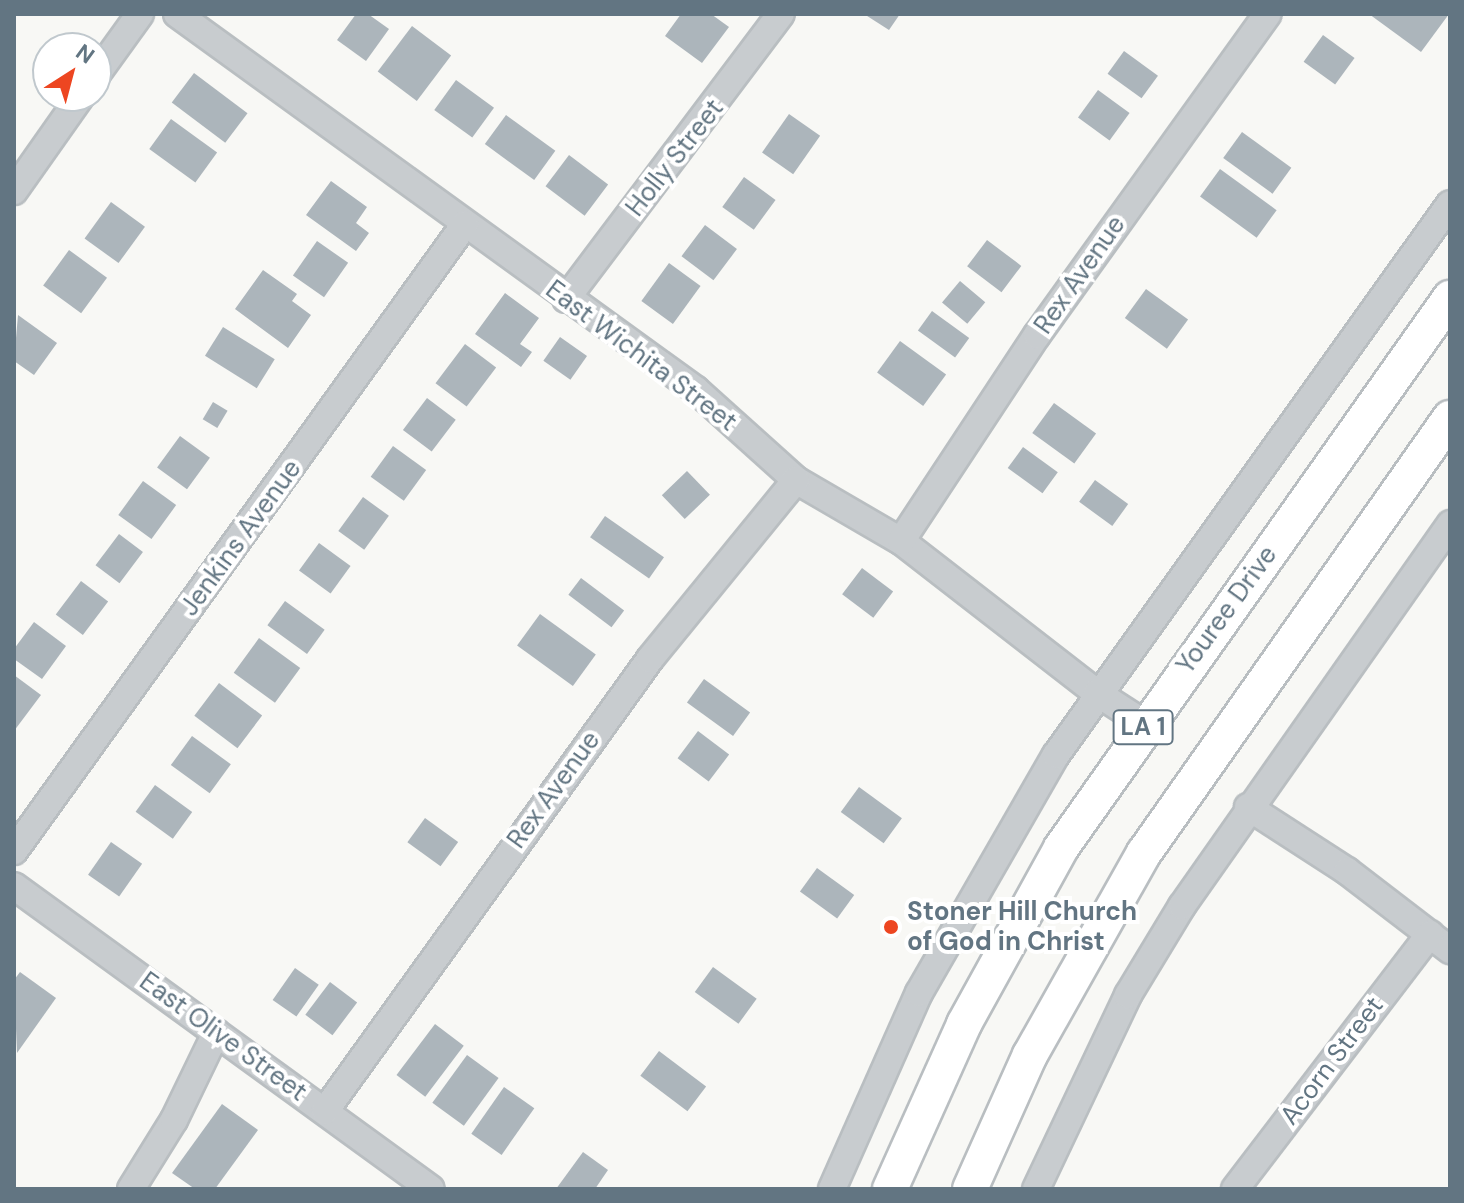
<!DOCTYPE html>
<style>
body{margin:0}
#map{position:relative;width:1464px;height:1203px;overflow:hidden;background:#f8f8f5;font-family:"DM Sans",sans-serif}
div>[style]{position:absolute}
.building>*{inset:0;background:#acb5bb;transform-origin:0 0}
.roads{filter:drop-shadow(2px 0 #b9bec1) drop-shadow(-2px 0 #b9bec1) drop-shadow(0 2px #b9bec1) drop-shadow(0 -2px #b9bec1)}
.minor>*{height:26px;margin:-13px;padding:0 13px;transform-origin:13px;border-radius:13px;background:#c8cccf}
.major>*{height:34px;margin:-17px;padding:0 17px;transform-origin:17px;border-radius:17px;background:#fff}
.dots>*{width:22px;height:22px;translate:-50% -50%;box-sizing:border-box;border:4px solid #fff;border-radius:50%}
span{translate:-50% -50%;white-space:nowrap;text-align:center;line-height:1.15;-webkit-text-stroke:8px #fff;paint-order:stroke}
.shield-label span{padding:2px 6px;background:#fff;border:2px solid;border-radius:6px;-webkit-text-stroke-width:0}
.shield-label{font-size:24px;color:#627582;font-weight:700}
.street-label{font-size:26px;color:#627582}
.poi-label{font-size:26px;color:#627582;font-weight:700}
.left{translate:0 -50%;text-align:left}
.frame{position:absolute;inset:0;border:16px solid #627582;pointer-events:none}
.north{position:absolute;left:32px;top:32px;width:80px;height:80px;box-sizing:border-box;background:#fff;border:2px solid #c0c8cd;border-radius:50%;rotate:36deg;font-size:22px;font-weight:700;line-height:32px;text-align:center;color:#627582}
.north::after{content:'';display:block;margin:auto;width:28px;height:36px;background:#ed4621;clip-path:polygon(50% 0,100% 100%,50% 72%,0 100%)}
</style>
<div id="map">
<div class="building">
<i style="clip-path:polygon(356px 14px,368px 14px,389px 29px,366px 61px,337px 40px)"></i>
<i style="clip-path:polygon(681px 14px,711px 14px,729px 27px,702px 63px,665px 36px)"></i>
<i style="clip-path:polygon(864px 14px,900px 14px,889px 30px)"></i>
<i style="clip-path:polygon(1369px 14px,1449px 14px,1421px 52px)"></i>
<i style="left:412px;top:26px;width:49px;height:57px;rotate:37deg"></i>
<i style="left:1323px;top:35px;width:39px;height:33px;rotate:36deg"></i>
<i style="left:1124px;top:51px;width:42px;height:28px;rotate:36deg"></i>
<i style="left:194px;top:73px;width:67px;height:37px;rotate:37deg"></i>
<i style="left:456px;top:80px;width:47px;height:37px;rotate:36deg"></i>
<i style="left:1098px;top:90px;width:39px;height:34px;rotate:36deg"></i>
<i style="left:789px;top:114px;width:38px;height:47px;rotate:35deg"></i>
<i style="left:506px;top:115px;width:61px;height:36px;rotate:36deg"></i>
<i style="left:171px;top:119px;width:57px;height:37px;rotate:36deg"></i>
<i style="left:1242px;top:132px;width:61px;height:32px;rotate:36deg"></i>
<i style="left:569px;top:155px;width:49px;height:39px;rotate:37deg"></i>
<i style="left:1220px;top:169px;width:70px;height:34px;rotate:36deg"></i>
<i style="left:744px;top:177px;width:39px;height:37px;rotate:36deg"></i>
<i style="clip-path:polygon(331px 181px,367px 207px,356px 223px,369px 233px,356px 251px,306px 215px)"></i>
<i style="left:111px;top:202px;width:42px;height:45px;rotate:36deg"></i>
<i style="left:705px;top:225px;width:40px;height:39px;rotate:37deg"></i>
<i style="left:987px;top:240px;width:43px;height:33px;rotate:37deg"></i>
<i style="left:317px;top:241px;width:38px;height:42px;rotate:35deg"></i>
<i style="left:69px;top:250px;width:47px;height:44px;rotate:36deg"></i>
<i style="left:669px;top:263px;width:39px;height:47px;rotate:36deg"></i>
<i style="clip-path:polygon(263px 270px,297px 294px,292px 301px,311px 315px,288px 348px,235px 309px)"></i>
<i style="left:960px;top:281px;width:33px;height:28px;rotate:40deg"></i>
<i style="left:1146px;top:289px;width:52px;height:36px;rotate:36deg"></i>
<i style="clip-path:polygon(505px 293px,539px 318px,520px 344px,532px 352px,521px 367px,475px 334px)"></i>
<i style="left:932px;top:311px;width:46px;height:24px;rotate:36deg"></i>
<i style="clip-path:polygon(18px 315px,57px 343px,34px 375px,14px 361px)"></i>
<i style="left:223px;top:327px;width:61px;height:34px;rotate:32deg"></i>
<i style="left:560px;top:337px;width:33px;height:29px;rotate:35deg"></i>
<i style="left:900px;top:341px;width:57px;height:39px;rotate:36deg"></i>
<i style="left:465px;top:344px;width:39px;height:49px;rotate:37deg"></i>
<i style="left:427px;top:398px;width:36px;height:40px;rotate:37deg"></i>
<i style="left:213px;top:402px;width:17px;height:20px;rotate:31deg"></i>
<i style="left:1054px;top:403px;width:52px;height:37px;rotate:36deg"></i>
<i style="left:180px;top:436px;width:37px;height:39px;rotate:36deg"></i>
<i style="left:393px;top:446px;width:41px;height:38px;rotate:36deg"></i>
<i style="left:1023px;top:447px;width:43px;height:26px;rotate:36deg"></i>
<i style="left:687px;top:471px;width:33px;height:35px;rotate:46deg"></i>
<i style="left:1095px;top:480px;width:41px;height:27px;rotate:36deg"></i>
<i style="left:143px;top:481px;width:41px;height:42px;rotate:36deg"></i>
<i style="left:363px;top:497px;width:32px;height:42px;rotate:36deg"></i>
<i style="left:605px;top:516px;width:72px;height:26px;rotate:35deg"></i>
<i style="left:119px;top:534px;width:30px;height:39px;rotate:37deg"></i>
<i style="left:319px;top:543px;width:39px;height:34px;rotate:36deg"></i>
<i style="left:862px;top:568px;width:39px;height:33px;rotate:37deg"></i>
<i style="left:581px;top:578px;width:54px;height:21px;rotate:37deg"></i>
<i style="left:81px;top:581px;width:34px;height:42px;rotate:37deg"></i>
<i style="left:285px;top:601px;width:49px;height:30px;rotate:36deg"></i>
<i style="left:540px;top:614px;width:69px;height:39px;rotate:36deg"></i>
<i style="clip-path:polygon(34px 622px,66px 646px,42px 679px,14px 659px,14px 649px)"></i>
<i style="left:259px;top:638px;width:51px;height:43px;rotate:36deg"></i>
<i style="clip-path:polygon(14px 675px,41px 695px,14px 731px)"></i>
<i style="left:704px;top:679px;width:57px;height:29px;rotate:36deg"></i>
<i style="left:219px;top:683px;width:54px;height:41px;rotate:37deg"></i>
<i style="left:698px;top:731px;width:39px;height:34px;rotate:37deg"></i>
<i style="left:192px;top:736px;width:48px;height:36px;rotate:36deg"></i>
<i style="left:155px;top:785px;width:46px;height:33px;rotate:36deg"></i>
<i style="left:859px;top:787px;width:53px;height:31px;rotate:36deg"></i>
<i style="left:425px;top:818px;width:41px;height:30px;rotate:36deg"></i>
<i style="left:111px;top:842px;width:38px;height:40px;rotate:35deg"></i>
<i style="left:817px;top:868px;width:46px;height:29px;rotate:36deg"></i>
<i style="left:713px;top:967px;width:54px;height:31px;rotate:36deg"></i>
<i style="left:295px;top:968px;width:29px;height:39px;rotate:35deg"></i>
<i style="clip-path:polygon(20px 972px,56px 998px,17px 1053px,14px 980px)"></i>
<i style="left:330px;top:982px;width:34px;height:41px;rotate:37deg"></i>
<i style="left:435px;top:1024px;width:36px;height:64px;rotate:37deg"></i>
<i style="left:659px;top:1051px;width:59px;height:31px;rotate:37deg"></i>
<i style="left:467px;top:1055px;width:39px;height:59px;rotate:36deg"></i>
<i style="left:504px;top:1087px;width:37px;height:57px;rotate:35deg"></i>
<i style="clip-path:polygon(222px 1104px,258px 1130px,215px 1189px,195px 1189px,172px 1173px)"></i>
<i style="clip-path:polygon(583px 1152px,608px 1170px,595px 1189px,556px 1189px)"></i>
</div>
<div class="roads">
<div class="minor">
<i style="left:177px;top:14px;width:641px;rotate:35.92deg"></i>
<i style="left:696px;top:390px;width:135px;rotate:42deg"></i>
<i style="left:796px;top:480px;width:121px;rotate:30.2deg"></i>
<i style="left:901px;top:541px;width:248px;rotate:37.8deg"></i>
<i style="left:1097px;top:693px;width:57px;rotate:32.9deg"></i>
<i style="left:96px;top:75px;width:75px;rotate:-54.2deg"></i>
<i style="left:14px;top:191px;width:116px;rotate:-54.8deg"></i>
<i style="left:566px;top:299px;width:357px;rotate:-53deg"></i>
<i style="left:901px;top:541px;width:247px;rotate:-56.6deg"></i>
<i style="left:1037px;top:335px;width:395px;rotate:-54.3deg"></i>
<i style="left:1248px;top:807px;width:118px;rotate:32.9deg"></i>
<i style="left:1347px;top:871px;width:130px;rotate:37.5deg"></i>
<i style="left:14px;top:851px;width:772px;rotate:-54.27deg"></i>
<i style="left:14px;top:886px;width:515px;rotate:36deg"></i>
<i style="left:325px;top:1111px;width:557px;rotate:-54.28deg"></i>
<i style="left:650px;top:659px;width:231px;rotate:-50.8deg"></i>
<i style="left:131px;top:1189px;width:81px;rotate:-58.1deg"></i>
<i style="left:174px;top:1120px;width:97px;rotate:-64.2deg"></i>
<i style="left:832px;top:1189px;width:214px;rotate:-66.1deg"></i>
<i style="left:919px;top:993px;width:275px;rotate:-60.1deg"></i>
<i style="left:1056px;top:755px;width:677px;rotate:-54.43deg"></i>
<i style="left:1036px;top:1189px;width:215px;rotate:-64.6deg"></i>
<i style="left:1128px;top:995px;width:104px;rotate:-58.8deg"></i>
<i style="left:1182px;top:906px;width:467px;rotate:-54.9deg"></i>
<i style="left:1235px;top:1189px;width:321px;rotate:-52.6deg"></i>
</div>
<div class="major">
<i style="left:890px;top:1189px;width:181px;rotate:-65.8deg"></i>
<i style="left:964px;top:1024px;width:201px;rotate:-61.1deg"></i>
<i style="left:1061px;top:848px;width:674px;rotate:-54.73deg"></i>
<i style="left:970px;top:1189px;width:147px;rotate:-65.9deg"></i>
<i style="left:1030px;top:1055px;width:232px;rotate:-60.6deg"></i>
<i style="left:1144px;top:853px;width:532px;rotate:-54.88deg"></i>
</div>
</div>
<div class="dots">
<i style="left:891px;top:927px;background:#ed4621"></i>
</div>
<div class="shield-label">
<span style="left:1143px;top:727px">LA 1</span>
</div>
<div class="street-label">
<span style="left:675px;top:158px;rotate:-52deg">Holly Street</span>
<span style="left:1080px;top:275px;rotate:-55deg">Rex Avenue</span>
<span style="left:641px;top:356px;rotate:37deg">East Wichita Street</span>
<span style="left:241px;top:538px;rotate:-54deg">Jenkins Avenue</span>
<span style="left:1227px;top:610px;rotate:-54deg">Youree Drive</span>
<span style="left:554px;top:790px;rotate:-54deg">Rex Avenue</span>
<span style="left:223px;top:1037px;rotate:36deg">East Olive Street</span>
<span style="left:1332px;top:1061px;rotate:-53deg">Acorn Street</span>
</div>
<div class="poi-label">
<span class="left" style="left:907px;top:927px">Stoner Hill Church<br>of God in Christ</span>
</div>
<div class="frame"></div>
<div class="north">N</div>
</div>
